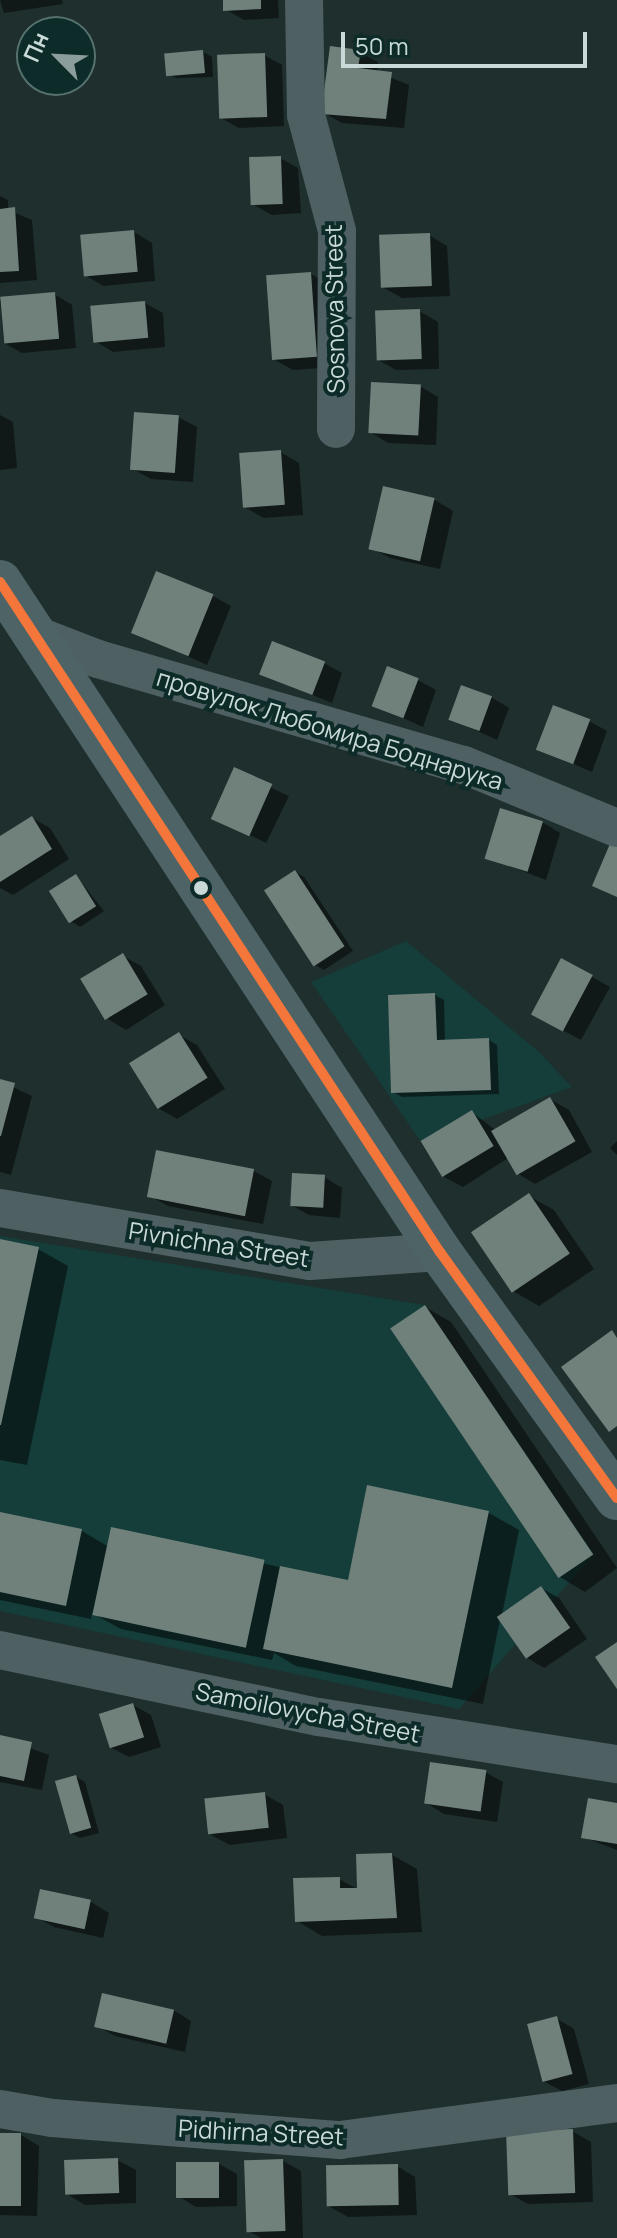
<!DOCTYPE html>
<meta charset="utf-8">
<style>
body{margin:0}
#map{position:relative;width:617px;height:2238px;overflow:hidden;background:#1e2f2d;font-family:Manrope,sans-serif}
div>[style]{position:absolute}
.built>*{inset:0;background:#153d39}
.shadow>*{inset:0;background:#0007;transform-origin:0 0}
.building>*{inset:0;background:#70817c;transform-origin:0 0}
.street>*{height:38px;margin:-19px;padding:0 19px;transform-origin:19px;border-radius:19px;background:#4f6063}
.secondary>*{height:44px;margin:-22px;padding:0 22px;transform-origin:22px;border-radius:22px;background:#4e6366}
.bus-1>*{height:10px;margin:-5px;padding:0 5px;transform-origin:5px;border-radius:5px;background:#f5763a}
.dots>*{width:22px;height:22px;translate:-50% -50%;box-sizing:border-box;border:4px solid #0c2b29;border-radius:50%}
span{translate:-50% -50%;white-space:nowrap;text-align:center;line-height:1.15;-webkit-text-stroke:8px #0c2b29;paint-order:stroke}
.street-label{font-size:24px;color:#c8d9d7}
.north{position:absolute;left:16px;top:16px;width:80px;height:80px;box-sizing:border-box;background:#0c2b29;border:2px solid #57716f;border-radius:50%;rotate:294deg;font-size:22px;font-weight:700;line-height:32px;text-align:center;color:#c8d9d7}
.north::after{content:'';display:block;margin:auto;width:28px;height:36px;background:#8c9e9c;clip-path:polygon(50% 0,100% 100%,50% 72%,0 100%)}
.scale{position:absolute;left:341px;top:32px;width:246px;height:36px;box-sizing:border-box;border:4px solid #c8d9d7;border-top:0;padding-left:10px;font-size:24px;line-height:28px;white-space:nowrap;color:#c8d9d7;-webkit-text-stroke:6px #0c2b29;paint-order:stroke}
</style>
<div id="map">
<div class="built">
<i style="clip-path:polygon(406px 941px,539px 1052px,572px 1087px,421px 1142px,311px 982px)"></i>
<i style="clip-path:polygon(0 1236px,425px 1305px,594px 1554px,459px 1709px,0 1611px)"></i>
</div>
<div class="shadow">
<i style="clip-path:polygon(0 0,62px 0,63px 4px,4px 13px)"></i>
<i style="clip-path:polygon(225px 0,278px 0,279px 18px,244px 20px,225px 9px)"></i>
<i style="clip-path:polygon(203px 52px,212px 57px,213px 77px,176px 78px,167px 73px)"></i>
<i style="clip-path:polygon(360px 52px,378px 62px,377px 72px,409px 85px,404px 128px,342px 123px,324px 113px)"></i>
<i style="clip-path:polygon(264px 55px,282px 65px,284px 126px,239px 128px,221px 118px)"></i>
<i style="clip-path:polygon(280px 158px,298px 168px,301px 213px,272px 215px,254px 205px)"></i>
<i style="clip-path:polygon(0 196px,8px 200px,8px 210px,32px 220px,37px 280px,0 283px)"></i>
<i style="clip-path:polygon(134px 232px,152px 243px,155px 281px,103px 286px,85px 275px)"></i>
<i style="clip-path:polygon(429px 235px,447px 246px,450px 296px,402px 298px,384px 288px)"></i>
<i style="clip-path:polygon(311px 274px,329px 284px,335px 367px,293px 370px,275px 360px)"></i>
<i style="clip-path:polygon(54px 294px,72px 305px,76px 348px,22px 353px,4px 343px,0 300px)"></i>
<i style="clip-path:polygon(145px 303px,163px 313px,165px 347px,113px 352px,95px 341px)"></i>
<i style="clip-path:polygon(419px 311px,438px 322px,439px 369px,396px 370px,378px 360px)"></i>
<i style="clip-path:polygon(420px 386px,438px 397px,436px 445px,388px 443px,370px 432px)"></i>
<i style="clip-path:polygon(0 415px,13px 422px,17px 468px,0 470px)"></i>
<i style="clip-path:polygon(178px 417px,197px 427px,193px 482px,151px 479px,133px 469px)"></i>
<i style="clip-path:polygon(280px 452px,299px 463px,303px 515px,264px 518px,246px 508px)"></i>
<i style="clip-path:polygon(385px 489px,435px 500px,453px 511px,440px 569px,390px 558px,371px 548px)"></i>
<i style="clip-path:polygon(213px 596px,231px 606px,207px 665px,134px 632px)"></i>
<i style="clip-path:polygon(324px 663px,342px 673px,332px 703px,262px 674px)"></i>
<i style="clip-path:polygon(418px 680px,436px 690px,423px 727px,374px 705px)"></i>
<i style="clip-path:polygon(491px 697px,509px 708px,497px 740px,451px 719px)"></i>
<i style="clip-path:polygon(589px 721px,607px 731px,592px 772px,539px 749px)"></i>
<i style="left:235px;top:770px;width:60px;height:52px;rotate:26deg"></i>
<i style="clip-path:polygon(32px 818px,50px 828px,69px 859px,13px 895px,0 888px,0 838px)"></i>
<i style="clip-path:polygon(542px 822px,560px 833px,546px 880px,488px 858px)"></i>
<i style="clip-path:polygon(295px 872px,304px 877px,353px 951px,324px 970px,315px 965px)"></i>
<i style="clip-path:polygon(76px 876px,104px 911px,80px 927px,71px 921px)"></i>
<i style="clip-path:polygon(123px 956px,141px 966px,165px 1005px,126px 1030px,108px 1019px)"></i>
<i style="clip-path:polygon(562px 960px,610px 987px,581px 1040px,551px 1024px)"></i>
<i style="clip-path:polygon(435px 995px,444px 1000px,445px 1042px,489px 1040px,497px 1045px,499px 1094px,402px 1097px,393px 1092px)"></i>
<i style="clip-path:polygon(179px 1035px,197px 1045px,225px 1089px,177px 1119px,158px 1108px)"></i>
<i style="clip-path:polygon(0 1081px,32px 1096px,11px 1175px,0 1172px)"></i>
<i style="clip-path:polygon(550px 1099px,569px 1110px,592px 1152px,535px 1184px,517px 1173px,508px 1158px,463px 1187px,444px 1177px,472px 1112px,495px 1130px)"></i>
<i style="clip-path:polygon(617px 1141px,617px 1155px,610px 1148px)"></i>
<i style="clip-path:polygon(158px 1152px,254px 1171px,272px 1181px,263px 1224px,168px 1206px,150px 1196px)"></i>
<i style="clip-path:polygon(324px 1177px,342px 1188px,340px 1218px,309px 1215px,291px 1205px)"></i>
<i style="clip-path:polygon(529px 1196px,554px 1210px,594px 1269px,539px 1306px,513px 1291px)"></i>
<i style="clip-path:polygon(0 1241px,38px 1249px,68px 1266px,27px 1465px,0 1460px)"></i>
<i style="clip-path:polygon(425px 1307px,451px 1322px,617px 1568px,585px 1592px,560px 1577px)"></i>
<i style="clip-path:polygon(489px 1513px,519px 1530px,502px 1615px,541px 1588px,559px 1598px,587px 1639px,544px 1668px,526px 1657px,500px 1620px,483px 1704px,296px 1666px,274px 1653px,272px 1660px,121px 1629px,92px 1613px,91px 1619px,0 1600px,0 1514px,82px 1531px,109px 1547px,113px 1529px,349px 1583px)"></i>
<i style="clip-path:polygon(133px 1705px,151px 1715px,161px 1747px,129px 1757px,110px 1747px)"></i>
<i style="clip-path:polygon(0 1737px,49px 1755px,42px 1790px,0 1782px)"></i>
<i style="clip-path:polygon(485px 1772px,503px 1782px,497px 1822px,444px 1814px,426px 1803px)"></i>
<i style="clip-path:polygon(76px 1777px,85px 1782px,99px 1833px,80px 1838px,71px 1833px)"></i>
<i style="clip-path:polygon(264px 1794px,283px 1805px,287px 1838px,230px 1845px,211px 1835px)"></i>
<i style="clip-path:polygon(617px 1805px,617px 1850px,583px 1837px)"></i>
<i style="clip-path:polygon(392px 1855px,417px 1869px,422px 1932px,322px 1936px,297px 1921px,339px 1879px,359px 1890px)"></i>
<i style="clip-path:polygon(41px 1892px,91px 1902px,109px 1913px,103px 1938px,54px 1927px,36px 1917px)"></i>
<i style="clip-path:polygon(173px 2010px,191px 2021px,185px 2052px,115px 2036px,97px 2026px)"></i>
<i style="clip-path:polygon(556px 2018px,574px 2029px,589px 2084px,562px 2091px,543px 2081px)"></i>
<i style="clip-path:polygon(572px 2131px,591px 2142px,593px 2202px,528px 2204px,510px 2194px)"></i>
<i style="clip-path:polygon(0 2135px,21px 2135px,39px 2146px,37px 2216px,0 2215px)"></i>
<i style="clip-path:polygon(117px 2160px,136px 2170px,136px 2203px,85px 2205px,67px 2194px)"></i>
<i style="clip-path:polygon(283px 2161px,301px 2171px,303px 2238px,261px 2238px,248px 2231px)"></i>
<i style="clip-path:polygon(219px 2164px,237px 2174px,237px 2206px,196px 2207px,178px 2196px)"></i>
<i style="clip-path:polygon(397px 2166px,415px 2177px,417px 2215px,348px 2217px,330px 2207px)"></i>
</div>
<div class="building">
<i style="clip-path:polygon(223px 0,261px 0,261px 9px,223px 11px)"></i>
<i style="clip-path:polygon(330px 46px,361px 50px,358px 68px,392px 72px,386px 119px,321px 114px)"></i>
<i style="left:203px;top:50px;width:23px;height:39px;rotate:85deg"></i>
<i style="left:265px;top:53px;width:64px;height:48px;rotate:88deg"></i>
<i style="left:281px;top:156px;width:48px;height:32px;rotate:88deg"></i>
<i style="clip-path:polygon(15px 207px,19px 271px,0 272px,0 209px)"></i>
<i style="left:134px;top:230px;width:42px;height:54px;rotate:85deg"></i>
<i style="left:430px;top:233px;width:53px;height:51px;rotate:88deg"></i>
<i style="left:311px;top:272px;width:85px;height:45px;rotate:86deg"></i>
<i style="left:55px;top:292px;width:47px;height:55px;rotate:85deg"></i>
<i style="left:145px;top:301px;width:37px;height:55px;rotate:85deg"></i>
<i style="left:420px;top:309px;width:50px;height:45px;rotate:88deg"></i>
<i style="left:371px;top:382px;width:50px;height:51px;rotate:3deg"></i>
<i style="left:134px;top:412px;width:45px;height:58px;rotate:4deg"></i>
<i style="left:281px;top:450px;width:55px;height:42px;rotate:86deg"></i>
<i style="left:383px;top:486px;width:53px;height:65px;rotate:13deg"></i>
<i style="left:156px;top:571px;width:62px;height:67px;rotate:22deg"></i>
<i style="left:272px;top:641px;width:57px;height:36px;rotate:21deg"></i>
<i style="left:387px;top:666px;width:34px;height:43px;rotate:21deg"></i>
<i style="left:461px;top:685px;width:33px;height:37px;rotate:20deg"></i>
<i style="left:553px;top:705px;width:40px;height:48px;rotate:21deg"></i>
<i style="left:234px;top:767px;width:42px;height:57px;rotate:24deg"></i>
<i style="left:500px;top:808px;width:45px;height:53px;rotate:17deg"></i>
<i style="clip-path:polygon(32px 816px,52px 849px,0 882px,0 836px)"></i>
<i style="clip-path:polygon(612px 839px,617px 842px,617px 897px,592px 886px)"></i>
<i style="left:295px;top:870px;width:91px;height:37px;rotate:57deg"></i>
<i style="left:76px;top:874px;width:38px;height:32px;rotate:58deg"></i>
<i style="left:123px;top:953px;width:48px;height:50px;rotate:59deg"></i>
<i style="left:561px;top:958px;width:36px;height:64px;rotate:28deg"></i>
<i style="clip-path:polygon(435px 993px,437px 1040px,489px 1038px,491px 1090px,391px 1093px,388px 995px)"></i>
<i style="left:179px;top:1032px;width:54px;height:59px;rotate:58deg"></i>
<i style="clip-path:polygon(0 1079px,15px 1083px,1px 1136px,0 1136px)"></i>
<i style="left:550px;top:1097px;width:51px;height:68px;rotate:60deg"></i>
<i style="left:472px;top:1110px;width:42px;height:60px;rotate:59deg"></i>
<i style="left:156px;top:1150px;width:100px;height:48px;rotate:11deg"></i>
<i style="left:292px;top:1173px;width:33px;height:33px;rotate:3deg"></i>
<i style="left:529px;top:1193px;width:73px;height:70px;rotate:56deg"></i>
<i style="clip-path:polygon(0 1239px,39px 1247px,1px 1425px,0 1425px)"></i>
<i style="left:425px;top:1305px;width:301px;height:42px;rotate:56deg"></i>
<i style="clip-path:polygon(612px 1330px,617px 1338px,617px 1426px,609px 1432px,561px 1367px)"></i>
<i style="clip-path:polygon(367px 1485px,489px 1511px,452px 1688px,263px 1649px,280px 1566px,348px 1580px)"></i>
<i style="clip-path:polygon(0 1512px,82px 1529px,66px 1606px,0 1592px)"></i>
<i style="left:111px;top:1527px;width:157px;height:90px;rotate:12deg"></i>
<i style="left:541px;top:1586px;width:51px;height:54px;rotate:55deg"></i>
<i style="clip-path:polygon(617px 1642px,617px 1689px,595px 1657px)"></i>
<i style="left:133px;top:1703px;width:36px;height:36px;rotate:72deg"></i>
<i style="clip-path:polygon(0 1735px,32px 1742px,24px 1781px,0 1776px)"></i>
<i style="left:430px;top:1762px;width:57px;height:42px;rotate:8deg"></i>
<i style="left:76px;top:1775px;width:55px;height:22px;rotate:74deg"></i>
<i style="left:265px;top:1792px;width:36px;height:61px;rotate:84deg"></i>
<i style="clip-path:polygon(588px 1798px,617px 1803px,617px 1844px,581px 1838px)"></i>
<i style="clip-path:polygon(392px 1853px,397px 1918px,295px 1922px,293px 1878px,340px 1877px,340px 1888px,357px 1888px,356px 1854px)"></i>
<i style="left:40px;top:1889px;width:52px;height:30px;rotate:12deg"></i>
<i style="left:102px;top:1993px;width:74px;height:35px;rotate:13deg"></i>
<i style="left:557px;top:2016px;width:60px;height:31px;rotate:75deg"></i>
<i style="left:573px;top:2129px;width:64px;height:67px;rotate:88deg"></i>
<i style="left:0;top:2133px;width:21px;height:73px"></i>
<i style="left:118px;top:2158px;width:35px;height:54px;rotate:88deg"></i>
<i style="left:283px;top:2159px;width:72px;height:39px;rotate:88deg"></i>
<i style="left:176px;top:2162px;width:43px;height:36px"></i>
<i style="left:398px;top:2164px;width:41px;height:72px;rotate:89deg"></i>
</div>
<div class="street">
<i style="left:304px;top:0;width:115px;rotate:89deg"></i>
<i style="left:306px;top:115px;width:120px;rotate:75deg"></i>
<i style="left:337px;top:231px;width:198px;rotate:90.3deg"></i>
<i style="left:41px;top:637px;width:61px;rotate:21.1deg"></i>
<i style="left:98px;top:659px;width:381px;rotate:16.2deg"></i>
<i style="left:464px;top:765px;width:165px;rotate:22.4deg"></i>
<i style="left:0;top:1208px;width:314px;rotate:9.7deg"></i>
<i style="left:310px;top:1261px;width:130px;rotate:-4deg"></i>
<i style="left:0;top:1650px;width:326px;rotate:11.9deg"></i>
<i style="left:319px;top:1717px;width:302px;rotate:9deg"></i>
<i style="left:0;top:2109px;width:53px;rotate:9.8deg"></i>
<i style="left:52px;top:2118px;width:289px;rotate:4.4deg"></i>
<i style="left:340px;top:2140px;width:279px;rotate:-7.6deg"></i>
</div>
<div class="secondary">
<i style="left:0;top:582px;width:802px;rotate:56.71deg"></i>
<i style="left:440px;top:1252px;width:303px;rotate:54.3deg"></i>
</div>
<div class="bus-1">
<i style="left:0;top:582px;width:802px;rotate:56.71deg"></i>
<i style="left:440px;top:1252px;width:303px;rotate:54.3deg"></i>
</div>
<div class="dots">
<i style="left:201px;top:888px;background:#c8d9d7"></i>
</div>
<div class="street-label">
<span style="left:334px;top:309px;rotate:-91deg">Sosnova Street</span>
<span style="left:330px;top:729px;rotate:17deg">провулок Любомира Боднарука</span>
<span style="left:219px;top:1244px;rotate:9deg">Pivnichna Street</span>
<span style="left:308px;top:1712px;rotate:11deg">Samoilovycha Street</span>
<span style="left:261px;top:2132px;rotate:3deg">Pidhirna Street</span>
</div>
<div class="north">Пн</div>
<div class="scale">50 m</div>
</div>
